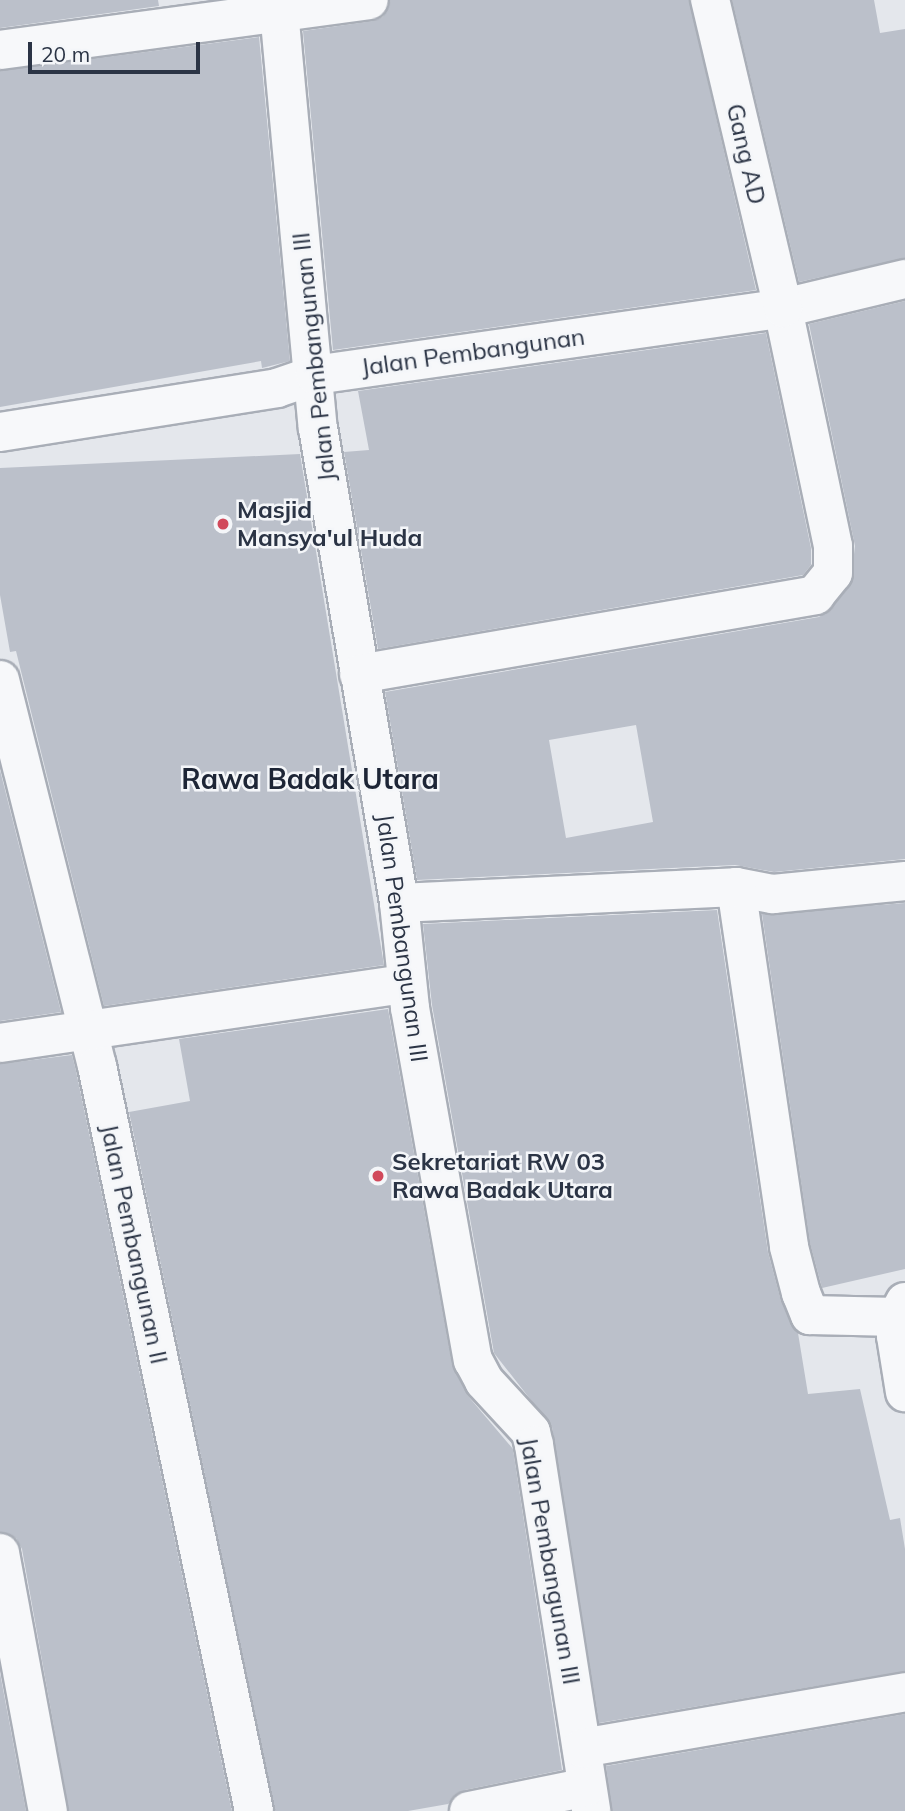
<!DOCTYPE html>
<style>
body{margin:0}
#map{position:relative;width:905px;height:1811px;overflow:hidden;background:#e4e7ec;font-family:Mulish,sans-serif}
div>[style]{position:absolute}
.building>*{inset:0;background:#bbc0ca}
.roads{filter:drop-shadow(2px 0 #a9aeb7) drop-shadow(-2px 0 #a9aeb7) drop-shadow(0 2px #a9aeb7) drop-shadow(0 -2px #a9aeb7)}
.minor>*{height:38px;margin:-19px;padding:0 19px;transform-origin:19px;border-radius:19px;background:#f7f8fa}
.dots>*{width:19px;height:19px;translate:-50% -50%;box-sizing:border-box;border:4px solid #f4f6f9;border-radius:50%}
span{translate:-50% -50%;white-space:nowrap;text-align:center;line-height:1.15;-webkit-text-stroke:5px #f4f6f9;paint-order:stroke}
.street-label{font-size:24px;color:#2b3445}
.poi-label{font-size:24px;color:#2b3445;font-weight:700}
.left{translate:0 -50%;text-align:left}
.quarter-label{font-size:28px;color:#1d2536;font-weight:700}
.scale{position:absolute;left:28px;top:42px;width:172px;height:32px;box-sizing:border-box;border:4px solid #2b3445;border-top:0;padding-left:9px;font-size:21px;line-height:24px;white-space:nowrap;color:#2b3445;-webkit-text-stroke:5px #f4f6f9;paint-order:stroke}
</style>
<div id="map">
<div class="building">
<i style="clip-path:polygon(0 0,158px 0,159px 6px,0 28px)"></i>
<i style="clip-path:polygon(390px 0,689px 0,756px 290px,333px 350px,303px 31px,373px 21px,383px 17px)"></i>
<i style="clip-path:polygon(732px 0,874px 0,880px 33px,905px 29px,905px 258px,799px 282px)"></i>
<i style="clip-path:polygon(259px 37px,290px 361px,262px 368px,261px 361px,0 407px,0 71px)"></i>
<i style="clip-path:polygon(evenodd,905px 301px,905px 859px,774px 872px,735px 865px,417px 880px,385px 692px,819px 617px,831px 609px,850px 586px,855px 546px,809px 324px,905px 301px,636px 725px,653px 822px,566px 838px,549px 740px,636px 725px)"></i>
<i style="clip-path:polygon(766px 333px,811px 548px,811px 565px,803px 575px,378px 649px,344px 452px,369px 450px,358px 391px)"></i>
<i style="clip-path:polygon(300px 454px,384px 965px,104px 1006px,16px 651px,10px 652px,0 595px,0 468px)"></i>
<i style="clip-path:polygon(0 770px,61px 1012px,0 1021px)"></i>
<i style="clip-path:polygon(905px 903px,905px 1269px,822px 1288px,810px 1243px,762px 914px)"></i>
<i style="clip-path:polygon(717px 910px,768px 1252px,781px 1301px,798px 1333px,808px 1394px,860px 1389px,890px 1520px,900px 1518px,905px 1549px,905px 1671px,599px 1723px,552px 1427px,494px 1353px,432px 1005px,423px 924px)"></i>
<i style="clip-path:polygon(388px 1009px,452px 1364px,468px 1396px,513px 1449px,562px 1770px,465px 1790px,448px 1804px,408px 1811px,275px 1811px,129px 1112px,190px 1101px,179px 1039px)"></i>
<i style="clip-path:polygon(72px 1055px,76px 1071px,232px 1811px,69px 1811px,22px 1549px,16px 1538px,0 1532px,0 1064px)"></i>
<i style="clip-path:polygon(0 1673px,26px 1811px,0 1811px)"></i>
<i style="clip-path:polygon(905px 1714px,905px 1811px,612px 1811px,606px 1766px)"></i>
</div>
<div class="roads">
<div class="minor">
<i style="left:278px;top:0;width:430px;rotate:84.7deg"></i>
<i style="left:318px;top:428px;width:482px;rotate:80.3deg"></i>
<i style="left:399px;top:903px;width:106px;rotate:84deg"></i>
<i style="left:410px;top:1008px;width:358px;rotate:79.9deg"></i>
<i style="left:473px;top:1360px;width:24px;rotate:62deg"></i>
<i style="left:484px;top:1381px;width:69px;rotate:47.3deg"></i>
<i style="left:531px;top:1432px;width:13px;rotate:77deg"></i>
<i style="left:534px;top:1445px;width:370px;rotate:81.1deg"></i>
<i style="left:0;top:50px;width:372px;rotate:-7.7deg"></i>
<i style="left:0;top:432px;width:280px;rotate:-9deg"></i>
<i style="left:277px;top:388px;width:40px;rotate:-18.9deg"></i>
<i style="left:315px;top:375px;width:473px;rotate:-8.1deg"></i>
<i style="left:783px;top:308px;width:125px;rotate:-13.4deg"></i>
<i style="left:359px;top:674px;width:463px;rotate:-9.8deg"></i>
<i style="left:815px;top:595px;width:28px;rotate:-51deg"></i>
<i style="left:833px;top:573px;width:27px;rotate:-90deg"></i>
<i style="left:833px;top:546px;width:243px;rotate:-101.9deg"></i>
<i style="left:783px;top:308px;width:317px;rotate:-103.3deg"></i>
<i style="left:0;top:680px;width:398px;rotate:75.9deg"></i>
<i style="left:97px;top:1066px;width:761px;rotate:78.1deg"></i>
<i style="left:736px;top:887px;width:364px;rotate:81.6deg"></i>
<i style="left:789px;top:1247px;width:48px;rotate:75.4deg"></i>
<i style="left:801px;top:1293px;width:24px;rotate:68deg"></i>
<i style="left:810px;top:1315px;width:87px;rotate:1.3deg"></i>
<i style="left:399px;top:903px;width:337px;rotate:-2.7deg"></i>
<i style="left:736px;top:887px;width:38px;rotate:11deg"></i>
<i style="left:773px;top:894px;width:133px;rotate:-5.6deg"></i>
<i style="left:0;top:1043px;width:410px;rotate:-8.3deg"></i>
<i style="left:905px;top:1302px;width:17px;rotate:118deg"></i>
<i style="left:897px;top:1317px;width:19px;rotate:93deg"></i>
<i style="left:896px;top:1336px;width:57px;rotate:80.9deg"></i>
<i style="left:0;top:1553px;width:262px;rotate:79.5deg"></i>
<i style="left:582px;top:1748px;width:328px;rotate:-9.8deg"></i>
<i style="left:469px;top:1811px;width:120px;rotate:-11.5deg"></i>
</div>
</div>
<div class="dots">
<i style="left:223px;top:524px;background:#d1495b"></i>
<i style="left:378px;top:1176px;background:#d1495b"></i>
</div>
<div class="street-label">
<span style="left:746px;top:154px;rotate:77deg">Gang AD</span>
<span style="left:473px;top:352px;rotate:-8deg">Jalan Pembangunan</span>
<span style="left:314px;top:357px;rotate:-96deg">Jalan Pembangunan III</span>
<span style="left:402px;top:938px;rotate:82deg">Jalan Pembangunan III</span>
<span style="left:134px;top:1244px;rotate:78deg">Jalan Pembangunan II</span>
<span style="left:550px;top:1561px;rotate:80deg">Jalan Pembangunan III</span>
</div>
<div class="poi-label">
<span class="left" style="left:237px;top:524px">Masjid<br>Mansya'ul Huda</span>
<span class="left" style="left:392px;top:1176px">Sekretariat RW 03<br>Rawa Badak Utara</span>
</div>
<div class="quarter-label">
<span style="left:310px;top:779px">Rawa Badak Utara</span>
</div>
<div class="scale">20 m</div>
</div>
